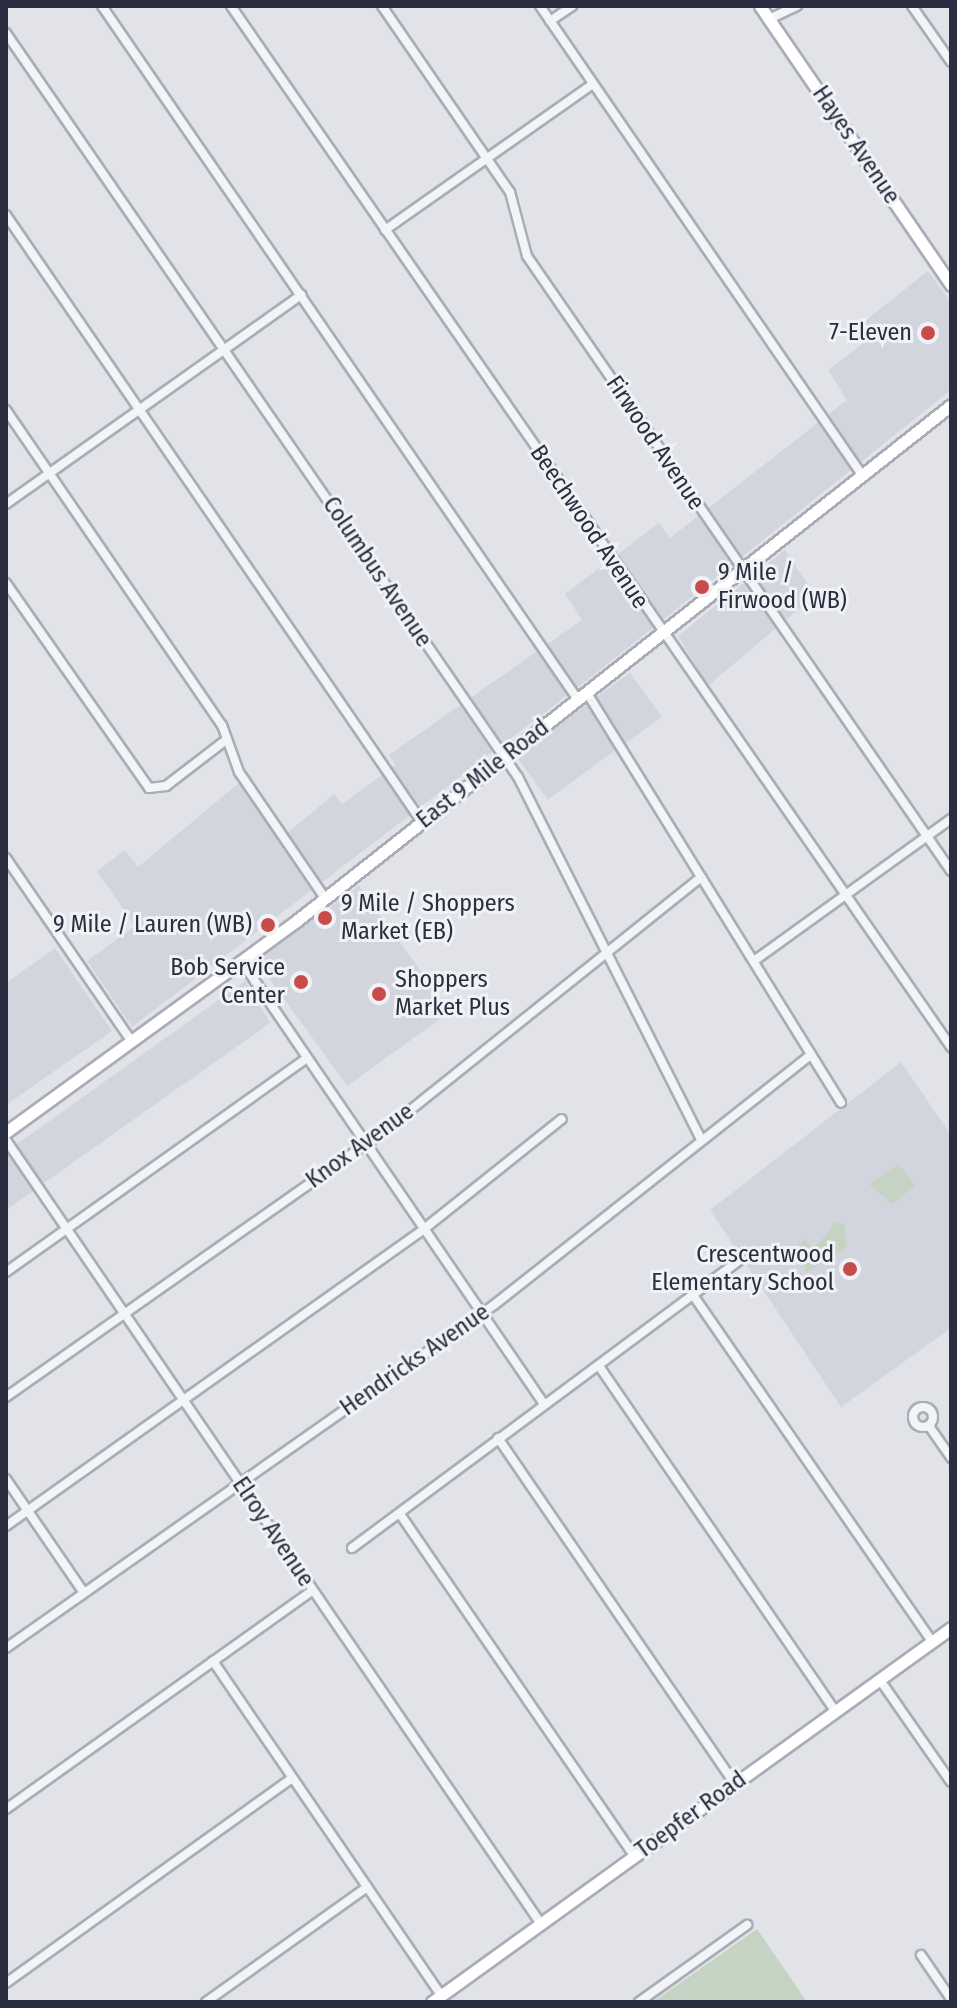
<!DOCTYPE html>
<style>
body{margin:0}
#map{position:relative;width:957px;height:2008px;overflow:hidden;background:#e1e3e9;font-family:"Fira Sans Condensed",sans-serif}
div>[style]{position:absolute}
.built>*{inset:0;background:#d3d5de;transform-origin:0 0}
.green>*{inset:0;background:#c4d3c2}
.roads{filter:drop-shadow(2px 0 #aaadb6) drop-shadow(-2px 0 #aaadb6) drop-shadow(0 2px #aaadb6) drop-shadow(0 -2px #aaadb6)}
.street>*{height:8px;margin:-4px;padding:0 4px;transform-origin:4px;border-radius:4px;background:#f3f4f7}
.street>.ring{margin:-4px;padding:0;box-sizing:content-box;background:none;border:8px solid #f3f4f7;border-radius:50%}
.secondary>*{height:11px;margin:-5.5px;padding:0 5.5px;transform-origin:5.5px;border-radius:5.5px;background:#fff}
.dots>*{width:22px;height:22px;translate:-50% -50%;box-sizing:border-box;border:4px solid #f0f2f6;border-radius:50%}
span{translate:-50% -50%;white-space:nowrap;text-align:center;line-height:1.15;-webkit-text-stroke:6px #f0f2f6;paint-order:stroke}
.street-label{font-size:24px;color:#2a2e40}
.poi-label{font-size:24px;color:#2a2e40}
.right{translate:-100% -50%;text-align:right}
.left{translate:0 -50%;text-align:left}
.frame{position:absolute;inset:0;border:8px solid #2a2e40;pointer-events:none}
</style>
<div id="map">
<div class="built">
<i style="clip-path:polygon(928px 271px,951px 303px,951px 390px,595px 674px,132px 1027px,87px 961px,135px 926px,97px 871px,125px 850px,138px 867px,239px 783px,279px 840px,334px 794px,342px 804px,396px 765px,389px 755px,582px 620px,565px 594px,659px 523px,670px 538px,847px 400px,828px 370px,873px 336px,864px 322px)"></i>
<i style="clip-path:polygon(785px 550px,815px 595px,708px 686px,678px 636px)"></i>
<i style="left:630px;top:673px;width:54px;height:141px;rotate:54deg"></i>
<i style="left:359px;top:886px;width:155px;height:127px;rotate:54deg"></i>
<i style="clip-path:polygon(55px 948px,112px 1031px,6px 1105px,6px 983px)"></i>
<i style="clip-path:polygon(245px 981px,270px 1023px,6px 1210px,6px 1152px)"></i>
<i style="clip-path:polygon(901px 1062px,951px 1135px,951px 1328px,841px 1407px,710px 1210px)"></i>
</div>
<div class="green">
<i style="clip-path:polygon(899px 1164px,915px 1186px,892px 1204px,869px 1184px)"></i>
<i style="clip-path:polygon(835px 1222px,844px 1224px,847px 1246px,807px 1273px,794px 1250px,805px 1239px,812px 1247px,820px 1242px)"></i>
<i style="clip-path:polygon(757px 1929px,807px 2002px,653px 2002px)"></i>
</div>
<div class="roads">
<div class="street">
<i style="left:102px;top:6px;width:842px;rotate:55.55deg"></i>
<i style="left:231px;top:6px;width:1266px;rotate:55.33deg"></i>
<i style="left:382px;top:6px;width:226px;rotate:55.5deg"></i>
<i style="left:510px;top:192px;width:66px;rotate:75.1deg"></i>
<i style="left:527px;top:256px;width:747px;rotate:55.42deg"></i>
<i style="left:540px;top:6px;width:569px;rotate:55.53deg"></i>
<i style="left:912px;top:6px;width:68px;rotate:55.1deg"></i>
<i style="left:769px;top:19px;width:31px;rotate:-25deg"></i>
<i style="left:550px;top:21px;width:27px;rotate:-34deg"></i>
<i style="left:6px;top:33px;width:903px;rotate:55.47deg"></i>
<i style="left:518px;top:777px;width:406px;rotate:63.2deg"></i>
<i style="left:6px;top:215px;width:736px;rotate:55.58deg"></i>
<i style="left:385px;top:230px;width:254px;rotate:-35.1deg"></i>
<i style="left:6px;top:410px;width:382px;rotate:55.6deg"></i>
<i style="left:222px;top:725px;width:50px;rotate:70.1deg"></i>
<i style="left:239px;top:772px;width:153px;rotate:55.7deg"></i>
<i style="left:6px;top:504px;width:362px;rotate:-35.3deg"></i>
<i style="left:6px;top:583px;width:250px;rotate:55.1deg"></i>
<i style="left:149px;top:788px;width:17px;rotate:-7deg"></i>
<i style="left:166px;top:786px;width:76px;rotate:-37.5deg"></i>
<i style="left:587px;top:693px;width:482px;rotate:58.2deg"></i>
<i style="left:6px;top:858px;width:223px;rotate:55.6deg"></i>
<i style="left:754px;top:961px;width:243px;rotate:-35.8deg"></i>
<i style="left:242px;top:962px;width:535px;rotate:55.66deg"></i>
<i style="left:6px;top:1140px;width:949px;rotate:55.69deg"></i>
<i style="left:6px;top:1272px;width:368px;rotate:-35.4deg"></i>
<i style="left:693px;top:1295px;width:421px;rotate:55.4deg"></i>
<i style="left:599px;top:1366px;width:418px;rotate:55.6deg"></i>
<i style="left:6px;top:1397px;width:454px;rotate:-35.1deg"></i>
<i style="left:378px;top:1136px;width:414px;rotate:-38.7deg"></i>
<i class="ring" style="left:913px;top:1407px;width:12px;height:12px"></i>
<i style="left:929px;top:1426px;width:39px;rotate:55deg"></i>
<i style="left:498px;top:1438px;width:419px;rotate:55.6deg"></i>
<i style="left:6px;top:1479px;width:138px;rotate:55.6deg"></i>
<i style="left:400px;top:1514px;width:414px;rotate:55.6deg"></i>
<i style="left:6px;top:1526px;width:513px;rotate:-35.39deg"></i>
<i style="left:424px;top:1229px;width:176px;rotate:-38.6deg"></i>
<i style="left:352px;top:1548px;width:485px;rotate:-36.6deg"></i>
<i style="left:6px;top:1648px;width:596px;rotate:-35.1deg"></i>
<i style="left:494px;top:1305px;width:404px;rotate:-38.3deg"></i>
<i style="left:213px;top:1661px;width:404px;rotate:55.7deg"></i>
<i style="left:880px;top:1680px;width:124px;rotate:55.2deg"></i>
<i style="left:6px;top:1809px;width:376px;rotate:-35.5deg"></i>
<i style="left:921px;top:1955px;width:53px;rotate:55.7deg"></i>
<i style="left:6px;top:1983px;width:352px;rotate:-35.6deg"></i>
<i style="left:206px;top:2002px;width:198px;rotate:-35.5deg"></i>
<i style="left:639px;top:2002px;width:133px;rotate:-35.5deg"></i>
</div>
<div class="secondary">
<i style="left:760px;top:6px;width:338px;rotate:55.6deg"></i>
<i style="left:6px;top:1132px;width:357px;rotate:-36deg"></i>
<i style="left:295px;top:922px;width:835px;rotate:-38.24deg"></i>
<i style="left:432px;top:2002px;width:640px;rotate:-35.78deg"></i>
</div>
</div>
<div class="dots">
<i style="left:928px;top:333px;background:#c94c4b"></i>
<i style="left:702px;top:587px;background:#c94c4b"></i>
<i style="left:325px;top:918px;background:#c94c4b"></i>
<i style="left:268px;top:925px;background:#c94c4b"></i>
<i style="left:301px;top:982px;background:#c94c4b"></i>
<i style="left:379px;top:994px;background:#c94c4b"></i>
<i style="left:850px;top:1269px;background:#c94c4b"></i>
</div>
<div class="street-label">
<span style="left:856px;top:145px;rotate:56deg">Hayes Avenue</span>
<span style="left:655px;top:443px;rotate:56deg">Firwood Avenue</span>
<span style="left:589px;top:527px;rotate:56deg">Beechwood Avenue</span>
<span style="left:377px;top:572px;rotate:56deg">Columbus Avenue</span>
<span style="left:483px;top:774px;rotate:-38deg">East 9 Mile Road</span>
<span style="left:360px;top:1146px;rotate:-36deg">Knox Avenue</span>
<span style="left:415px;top:1360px;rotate:-35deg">Hendricks Avenue</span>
<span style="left:273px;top:1532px;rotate:56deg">Elroy Avenue</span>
<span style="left:691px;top:1815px;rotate:-36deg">Toepfer Road</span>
</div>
<div class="poi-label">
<span class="right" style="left:912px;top:333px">7-Eleven</span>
<span class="left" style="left:718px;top:587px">9 Mile /<br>Firwood (WB)</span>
<span class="left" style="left:341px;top:918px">9 Mile / Shoppers<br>Market (EB)</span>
<span class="right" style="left:252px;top:925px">9 Mile / Lauren (WB)</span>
<span class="right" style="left:285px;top:982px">Bob Service<br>Center</span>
<span class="left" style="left:395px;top:994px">Shoppers<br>Market Plus</span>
<span class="right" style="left:834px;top:1269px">Crescentwood<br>Elementary School</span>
</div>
<div class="frame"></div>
</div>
